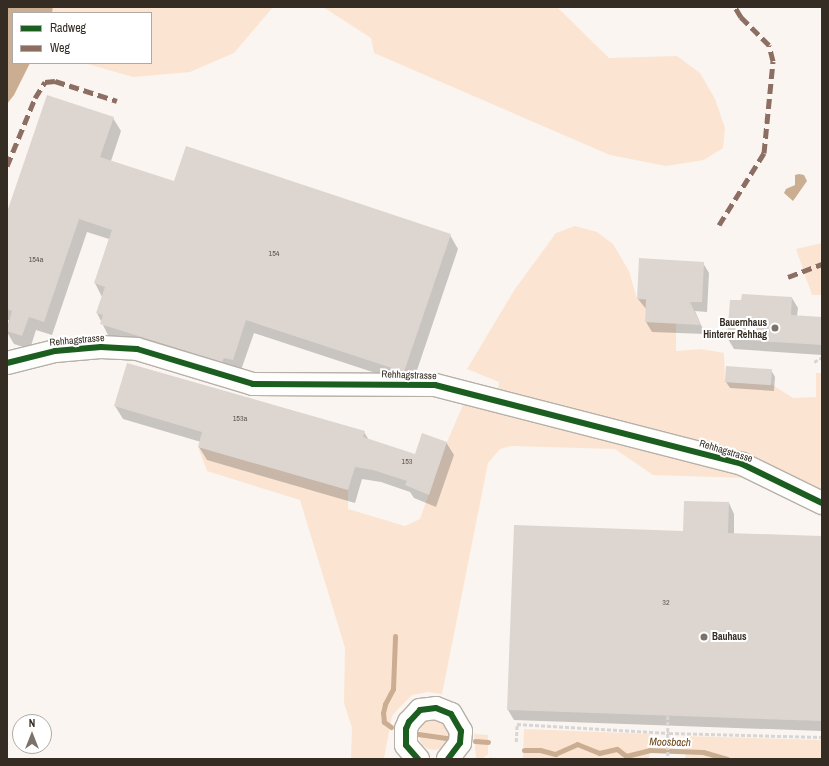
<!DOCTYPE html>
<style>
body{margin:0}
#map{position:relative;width:829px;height:766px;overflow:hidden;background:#faf5f0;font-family:"Archivo Narrow",sans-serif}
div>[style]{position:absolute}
.green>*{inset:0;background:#fbe5d2}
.round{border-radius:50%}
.water>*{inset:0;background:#cbae92}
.shadow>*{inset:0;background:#0003}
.stream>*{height:5px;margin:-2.5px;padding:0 2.5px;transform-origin:2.5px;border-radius:2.5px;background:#cbae92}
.building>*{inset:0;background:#ddd6d0;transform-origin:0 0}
.path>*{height:2.5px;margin-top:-1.25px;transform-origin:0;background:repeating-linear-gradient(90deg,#d8d6d5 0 4px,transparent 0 6px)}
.roads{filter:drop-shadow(1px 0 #b7b0aa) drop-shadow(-1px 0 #b7b0aa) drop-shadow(0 1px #b7b0aa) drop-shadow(0 -1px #b7b0aa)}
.minor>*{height:22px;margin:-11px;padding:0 11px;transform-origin:11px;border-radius:11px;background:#fefefd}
.quiet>*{height:5px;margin-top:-2.5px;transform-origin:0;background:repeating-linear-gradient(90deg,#8d6e63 0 10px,transparent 0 15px)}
.cycleway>*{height:6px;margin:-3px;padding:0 3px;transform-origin:3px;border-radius:3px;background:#1b5e20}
.dots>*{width:11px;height:11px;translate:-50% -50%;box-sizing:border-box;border:2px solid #fff;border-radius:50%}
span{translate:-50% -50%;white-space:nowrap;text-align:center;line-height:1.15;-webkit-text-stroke:4px #fff;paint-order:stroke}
.number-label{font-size:8px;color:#5f564e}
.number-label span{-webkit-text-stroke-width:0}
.poi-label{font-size:10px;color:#352c23;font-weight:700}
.right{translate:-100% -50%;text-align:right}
.left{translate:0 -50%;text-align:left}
.street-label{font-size:10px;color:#352c23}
.water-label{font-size:11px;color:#6d4418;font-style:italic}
.frame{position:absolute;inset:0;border:8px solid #352c23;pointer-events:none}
.legend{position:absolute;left:12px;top:12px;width:140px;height:52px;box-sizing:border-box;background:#fff;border:1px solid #aeaba7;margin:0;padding:5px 7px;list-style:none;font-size:12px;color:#352c23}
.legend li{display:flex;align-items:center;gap:8px;height:20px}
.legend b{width:20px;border:1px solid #aeaba7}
.north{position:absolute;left:12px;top:714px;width:40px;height:40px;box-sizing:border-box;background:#fff;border:1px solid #aeaba7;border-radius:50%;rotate:0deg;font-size:11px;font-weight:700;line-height:16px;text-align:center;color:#352c23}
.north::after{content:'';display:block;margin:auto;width:14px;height:18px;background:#7a726b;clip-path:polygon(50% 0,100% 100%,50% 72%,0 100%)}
</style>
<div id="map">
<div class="green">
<i style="clip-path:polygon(53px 7px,273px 7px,234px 53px,190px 72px,133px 77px,84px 63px,151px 63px,151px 13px,52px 13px)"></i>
<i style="clip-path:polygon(323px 7px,557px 7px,609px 58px,677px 56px,700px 73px,715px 99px,725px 128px,723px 148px,704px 160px,666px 166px,610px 155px,374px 53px,371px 38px)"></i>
<i style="clip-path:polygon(575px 226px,597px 232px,613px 244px,629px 271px,637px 299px,646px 300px,645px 322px,676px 323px,676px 351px,701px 349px,724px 353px,725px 382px,771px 384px,793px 398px,816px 397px,816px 373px,822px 373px,822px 495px,498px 391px,499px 382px,467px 369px,515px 289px,556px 233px)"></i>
<i style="clip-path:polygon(822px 243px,822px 295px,812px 295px,796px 249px)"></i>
<i style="clip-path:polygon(466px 398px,742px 471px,822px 513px,746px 478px,653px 475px,615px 449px,511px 446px,500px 449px,488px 463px,442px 694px,428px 692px,412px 695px,400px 707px,392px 716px,384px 758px,351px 759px,352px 728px,344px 703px,345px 648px,300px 500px,207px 471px,198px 447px,348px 490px,348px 509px,405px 526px,420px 519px,447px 442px)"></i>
<i class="round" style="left:419px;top:720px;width:30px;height:30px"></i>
<i style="clip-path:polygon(524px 729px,650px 734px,649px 759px,523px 759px)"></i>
<i style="clip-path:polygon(474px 734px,488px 735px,488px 754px,482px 759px,476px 759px)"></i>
<i style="clip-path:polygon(686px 736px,822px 740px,822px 759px,685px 759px)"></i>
</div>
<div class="water">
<i style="clip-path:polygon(7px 7px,53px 7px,52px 13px,13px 13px,13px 63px,30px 63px,14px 95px,7px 104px)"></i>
<i style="clip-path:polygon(799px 174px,804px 175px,807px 181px,793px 201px,784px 193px,786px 189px,795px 185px,795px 175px)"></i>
</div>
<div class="shadow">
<i style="clip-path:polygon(113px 118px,121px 131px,111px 161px,175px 183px,450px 235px,458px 249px,412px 385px,254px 333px,240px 373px,109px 337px,97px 313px,102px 297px,95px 283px,109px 239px,87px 232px,52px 335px,36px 330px,30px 349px,14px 344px,7px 332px,9px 320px,7px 320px,7px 215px)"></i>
<i style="clip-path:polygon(703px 263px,709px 273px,707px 312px,695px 311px,705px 334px,652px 332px,646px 322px,646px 309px,638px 299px)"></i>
<i style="clip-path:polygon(792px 298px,798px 308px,797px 316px,822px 318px,822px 355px,734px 349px,728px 339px,731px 301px)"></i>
<i style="clip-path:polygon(771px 370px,775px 377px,774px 391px,730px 388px,726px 382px)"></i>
<i style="clip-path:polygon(115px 406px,364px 432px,369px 440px,416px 456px,446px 442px,454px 455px,436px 507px,414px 498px,410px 492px,381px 482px,362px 479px,355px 503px,207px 460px,199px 447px,201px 442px,123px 419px)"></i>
<i style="clip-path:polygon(729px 503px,734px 514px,734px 534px,822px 537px,822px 731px,514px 720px,508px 710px,684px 532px)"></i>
</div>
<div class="stream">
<i style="left:391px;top:727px;width:9px;rotate:-144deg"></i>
<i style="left:384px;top:722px;width:9px;rotate:-96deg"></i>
<i style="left:383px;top:713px;width:9px;rotate:-77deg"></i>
<i style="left:385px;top:704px;width:17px;rotate:-62deg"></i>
<i style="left:393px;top:689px;width:53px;rotate:-87.8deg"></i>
<i style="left:418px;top:734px;width:30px;rotate:8deg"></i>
<i style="left:475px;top:741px;width:13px;rotate:4deg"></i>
<i style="left:524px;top:750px;width:16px"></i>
<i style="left:540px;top:750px;width:16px;rotate:15deg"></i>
<i style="left:555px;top:754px;width:24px;rotate:-24deg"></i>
<i style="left:577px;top:744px;width:24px;rotate:22deg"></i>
<i style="left:599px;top:753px;width:18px;rotate:-13deg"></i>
<i style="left:617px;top:749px;width:11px;rotate:38deg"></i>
<i style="left:626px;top:756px;width:25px;rotate:-14deg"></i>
<i style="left:650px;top:750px;width:53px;rotate:2.2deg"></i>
<i style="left:703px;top:752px;width:25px;rotate:16deg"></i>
</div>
<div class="building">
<i style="clip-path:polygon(47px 95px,114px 117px,100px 157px,174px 181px,186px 146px,451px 234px,404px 372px,246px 320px,233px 360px,224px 358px,222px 362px,100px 324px,103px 315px,96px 313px,105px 287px,94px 283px,112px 230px,79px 219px,44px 322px,29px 317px,22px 336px,7px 331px,12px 311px,7px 309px,7px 212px)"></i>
<i style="clip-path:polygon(639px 258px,704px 262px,702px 302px,690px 302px,701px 325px,645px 322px,646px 299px,637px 299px)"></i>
<i style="clip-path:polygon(742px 294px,792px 297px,791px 315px,822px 317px,822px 345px,727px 339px,730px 300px,741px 300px)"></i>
<i style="clip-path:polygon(127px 363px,365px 431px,363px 437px,415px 454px,422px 433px,447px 442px,429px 495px,405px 485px,407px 481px,373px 470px,355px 467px,348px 490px,198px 447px,202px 432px,114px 406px)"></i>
<i style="left:726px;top:366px;width:46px;height:16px;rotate:4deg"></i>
<i style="clip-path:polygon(684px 501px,729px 502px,728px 533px,822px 536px,822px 721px,507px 710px,514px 525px,683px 531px)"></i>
</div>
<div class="path">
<i style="left:814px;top:362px;width:9px;rotate:-32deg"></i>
<i style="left:668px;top:716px;width:43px;rotate:90deg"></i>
<i style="left:516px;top:742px;width:18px;rotate:-87deg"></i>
<i style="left:517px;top:724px;width:152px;rotate:3.4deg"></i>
<i style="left:669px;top:733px;width:153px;rotate:1.5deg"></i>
<i style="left:490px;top:759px;width:2px;rotate:-27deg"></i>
</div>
<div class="roads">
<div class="minor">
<i style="left:7px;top:363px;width:49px;rotate:-14deg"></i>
<i style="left:55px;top:351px;width:46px;rotate:-5deg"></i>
<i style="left:101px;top:347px;width:36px;rotate:3deg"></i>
<i style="left:137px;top:349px;width:121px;rotate:16.8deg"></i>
<i style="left:253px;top:384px;width:182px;rotate:0.3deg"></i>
<i style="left:435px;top:385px;width:317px;rotate:14.4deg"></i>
<i style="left:742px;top:464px;width:89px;rotate:26deg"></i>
<i style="left:418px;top:759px;width:18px;rotate:-131deg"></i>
<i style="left:406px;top:745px;width:16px;rotate:-90deg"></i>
<i style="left:406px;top:729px;width:8px;rotate:-67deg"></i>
<i style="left:409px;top:722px;width:16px;rotate:-47deg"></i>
<i style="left:420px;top:710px;width:16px;rotate:-7deg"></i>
<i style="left:436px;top:708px;width:16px;rotate:22deg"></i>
<i style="left:451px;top:714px;width:20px;rotate:60deg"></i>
<i style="left:461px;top:731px;width:12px;rotate:95deg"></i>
<i style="left:460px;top:743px;width:20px;rotate:127deg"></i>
</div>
</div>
<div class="quiet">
<i style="left:7px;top:166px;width:74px;rotate:-67.6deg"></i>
<i style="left:35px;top:98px;width:19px;rotate:-58deg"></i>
<i style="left:45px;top:82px;width:10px;rotate:-6deg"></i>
<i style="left:55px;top:81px;width:65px;rotate:17.9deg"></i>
<i style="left:719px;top:225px;width:85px;rotate:-58deg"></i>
<i style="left:764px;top:153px;width:92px;rotate:-84.4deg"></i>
<i style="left:773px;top:61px;width:16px;rotate:-104deg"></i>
<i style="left:769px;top:45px;width:40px;rotate:-135deg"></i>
<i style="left:741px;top:17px;width:12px;rotate:-121deg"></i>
<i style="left:788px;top:277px;width:36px;rotate:-21deg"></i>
</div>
<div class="cycleway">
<i style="left:7px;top:363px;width:49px;rotate:-14deg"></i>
<i style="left:55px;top:351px;width:46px;rotate:-5deg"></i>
<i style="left:101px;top:347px;width:36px;rotate:3deg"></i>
<i style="left:137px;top:349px;width:121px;rotate:16.8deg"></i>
<i style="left:253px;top:384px;width:182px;rotate:0.3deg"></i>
<i style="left:435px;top:385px;width:317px;rotate:14.4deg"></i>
<i style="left:742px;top:464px;width:89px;rotate:26deg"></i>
<i style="left:418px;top:759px;width:18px;rotate:-131deg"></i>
<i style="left:406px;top:745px;width:16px;rotate:-90deg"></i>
<i style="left:406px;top:729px;width:8px;rotate:-67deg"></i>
<i style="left:409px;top:722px;width:16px;rotate:-47deg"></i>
<i style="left:420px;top:710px;width:16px;rotate:-7deg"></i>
<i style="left:436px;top:708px;width:16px;rotate:22deg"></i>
<i style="left:451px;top:714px;width:20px;rotate:60deg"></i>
<i style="left:461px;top:731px;width:12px;rotate:95deg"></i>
<i style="left:460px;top:743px;width:20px;rotate:127deg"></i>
</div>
<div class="dots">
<i style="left:775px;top:328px;background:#7a726b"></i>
<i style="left:704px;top:637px;background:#7a726b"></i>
</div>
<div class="number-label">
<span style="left:274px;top:254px">154</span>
<span style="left:36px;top:260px">154a</span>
<span style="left:240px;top:419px">153a</span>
<span style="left:407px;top:462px">153</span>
<span style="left:666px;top:603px">32</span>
</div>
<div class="poi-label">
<span class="right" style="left:767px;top:328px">Bauernhaus<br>Hinterer Rehhag</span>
<span class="left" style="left:712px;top:637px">Bauhaus</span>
</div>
<div class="street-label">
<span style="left:77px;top:340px;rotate:-5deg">Rehhagstrasse</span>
<span style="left:409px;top:375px;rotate:2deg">Rehhagstrasse</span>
<span style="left:726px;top:451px;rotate:17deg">Rehhagstrasse</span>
</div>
<div class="water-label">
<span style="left:670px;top:742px;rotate:1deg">Moosbach</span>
</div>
<div class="frame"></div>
<ul class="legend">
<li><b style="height:5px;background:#1b5e20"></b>Radweg</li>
<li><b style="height:5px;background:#8d6e63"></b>Weg</li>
</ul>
<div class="north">N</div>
</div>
